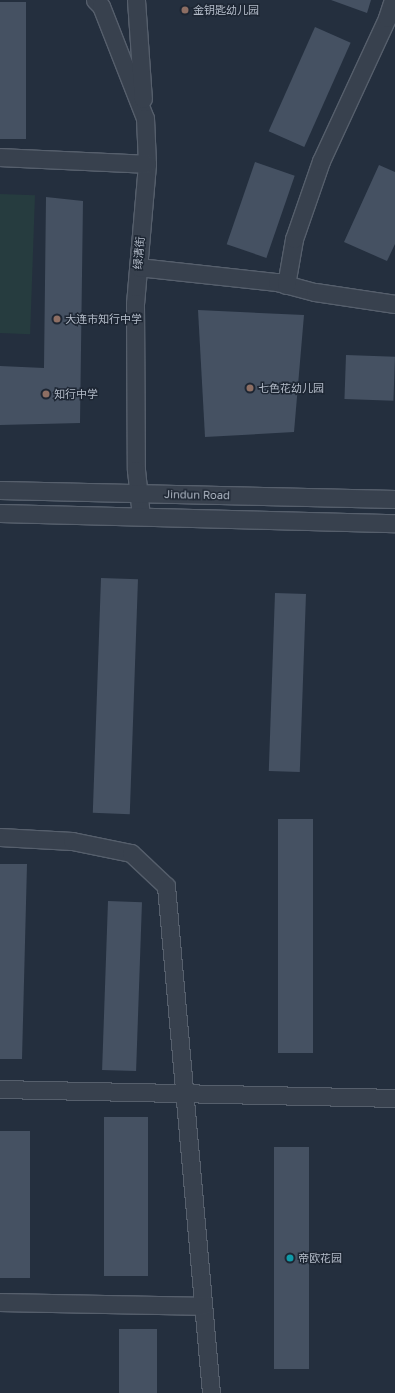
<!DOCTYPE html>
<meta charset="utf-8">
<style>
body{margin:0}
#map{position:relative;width:395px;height:1393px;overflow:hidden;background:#242f3e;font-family:"Golos Text","Noto Sans SC",sans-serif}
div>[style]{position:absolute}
.green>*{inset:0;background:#263c3f;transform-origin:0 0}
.building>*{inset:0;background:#455162;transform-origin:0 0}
.roads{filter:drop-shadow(1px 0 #565f6c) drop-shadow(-1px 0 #565f6c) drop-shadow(0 1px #565f6c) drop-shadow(0 -1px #565f6c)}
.minor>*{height:17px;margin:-8.5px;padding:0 8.5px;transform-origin:8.5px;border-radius:8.5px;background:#38414e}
.dots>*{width:11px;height:11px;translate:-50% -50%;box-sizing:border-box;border:2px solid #1d2633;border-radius:50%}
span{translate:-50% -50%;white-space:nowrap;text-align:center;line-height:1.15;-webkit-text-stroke:3px #1d2633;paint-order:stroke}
.poi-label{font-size:11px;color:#b4bcc9}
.left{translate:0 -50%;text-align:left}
.street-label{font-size:11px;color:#b4bcc9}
</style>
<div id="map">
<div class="green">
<i style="left:0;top:194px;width:35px;height:139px;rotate:2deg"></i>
</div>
<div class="building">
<i style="clip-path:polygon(331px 0,371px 0,367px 13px)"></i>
<i style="left:0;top:2px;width:26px;height:137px"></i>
<i style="left:315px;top:27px;width:39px;height:114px;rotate:24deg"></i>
<i style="left:255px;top:162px;width:42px;height:87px;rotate:19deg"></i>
<i style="clip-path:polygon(379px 165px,395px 172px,395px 244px,387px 261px,344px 242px)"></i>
<i style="clip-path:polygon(46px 197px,83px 201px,80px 423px,0 425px,0 366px,44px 368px)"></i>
<i style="clip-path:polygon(198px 310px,304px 315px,294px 432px,205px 437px)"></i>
<i style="left:346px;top:355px;width:49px;height:44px;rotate:2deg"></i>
<i style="left:101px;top:578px;width:37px;height:235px;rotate:2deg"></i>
<i style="left:275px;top:593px;width:31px;height:178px;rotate:2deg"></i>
<i style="left:313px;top:819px;width:234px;height:35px;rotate:90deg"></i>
<i style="clip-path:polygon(0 864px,27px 864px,22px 1059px,0 1059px)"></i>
<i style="left:108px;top:901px;width:34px;height:169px;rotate:2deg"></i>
<i style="left:148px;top:1117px;width:159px;height:44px;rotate:90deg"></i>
<i style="left:0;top:1131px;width:30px;height:147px"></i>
<i style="left:274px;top:1147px;width:35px;height:222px"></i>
<i style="left:119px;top:1329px;width:38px;height:64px"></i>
</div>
<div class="roads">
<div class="minor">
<i style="left:95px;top:0;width:8px;rotate:45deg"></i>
<i style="left:101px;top:6px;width:120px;rotate:68.6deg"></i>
<i style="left:145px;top:118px;width:46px;rotate:87.5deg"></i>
<i style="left:147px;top:164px;width:140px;rotate:94.9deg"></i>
<i style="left:135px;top:303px;width:167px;rotate:89.7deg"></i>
<i style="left:136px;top:470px;width:46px;rotate:83.8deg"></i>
<i style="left:136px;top:0;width:99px;rotate:86deg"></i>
<i style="left:0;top:157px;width:147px;rotate:2.7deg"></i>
<i style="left:138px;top:267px;width:140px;rotate:6.2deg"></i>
<i style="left:277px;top:282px;width:39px;rotate:15deg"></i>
<i style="left:315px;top:292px;width:81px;rotate:8.5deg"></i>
<i style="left:286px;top:285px;width:47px;rotate:-80.1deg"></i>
<i style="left:294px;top:239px;width:83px;rotate:-70.9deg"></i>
<i style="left:321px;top:161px;width:157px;rotate:-65.2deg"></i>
<i style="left:387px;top:18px;width:19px;rotate:-72deg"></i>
<i style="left:0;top:490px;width:395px;rotate:1.3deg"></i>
<i style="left:0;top:513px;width:395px;rotate:1.5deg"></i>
<i style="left:0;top:837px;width:72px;rotate:3.2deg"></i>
<i style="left:72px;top:841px;width:60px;rotate:11.5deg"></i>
<i style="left:131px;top:853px;width:48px;rotate:43.3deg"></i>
<i style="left:166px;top:886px;width:509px;rotate:84.93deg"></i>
<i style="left:0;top:1089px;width:395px;rotate:1.3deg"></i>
<i style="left:0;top:1302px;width:203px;rotate:1.1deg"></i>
</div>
</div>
<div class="dots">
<i style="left:185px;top:10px;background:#8d6e63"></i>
<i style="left:57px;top:319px;background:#8d6e63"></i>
<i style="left:250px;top:388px;background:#8d6e63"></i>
<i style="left:46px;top:394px;background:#8d6e63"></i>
<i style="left:290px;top:1258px;background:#0f9aa8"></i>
</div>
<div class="poi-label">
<span class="left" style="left:193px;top:10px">金钥匙幼儿园</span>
<span class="left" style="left:65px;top:319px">大连市知行中学</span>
<span class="left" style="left:258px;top:388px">七色花幼儿园</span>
<span class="left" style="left:54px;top:394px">知行中学</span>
<span class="left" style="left:298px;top:1258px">帝欧花园</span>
</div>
<div class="street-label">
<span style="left:139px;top:253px;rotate:-85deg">绿清街</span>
<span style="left:197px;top:495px;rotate:1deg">Jindun Road</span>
</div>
</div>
